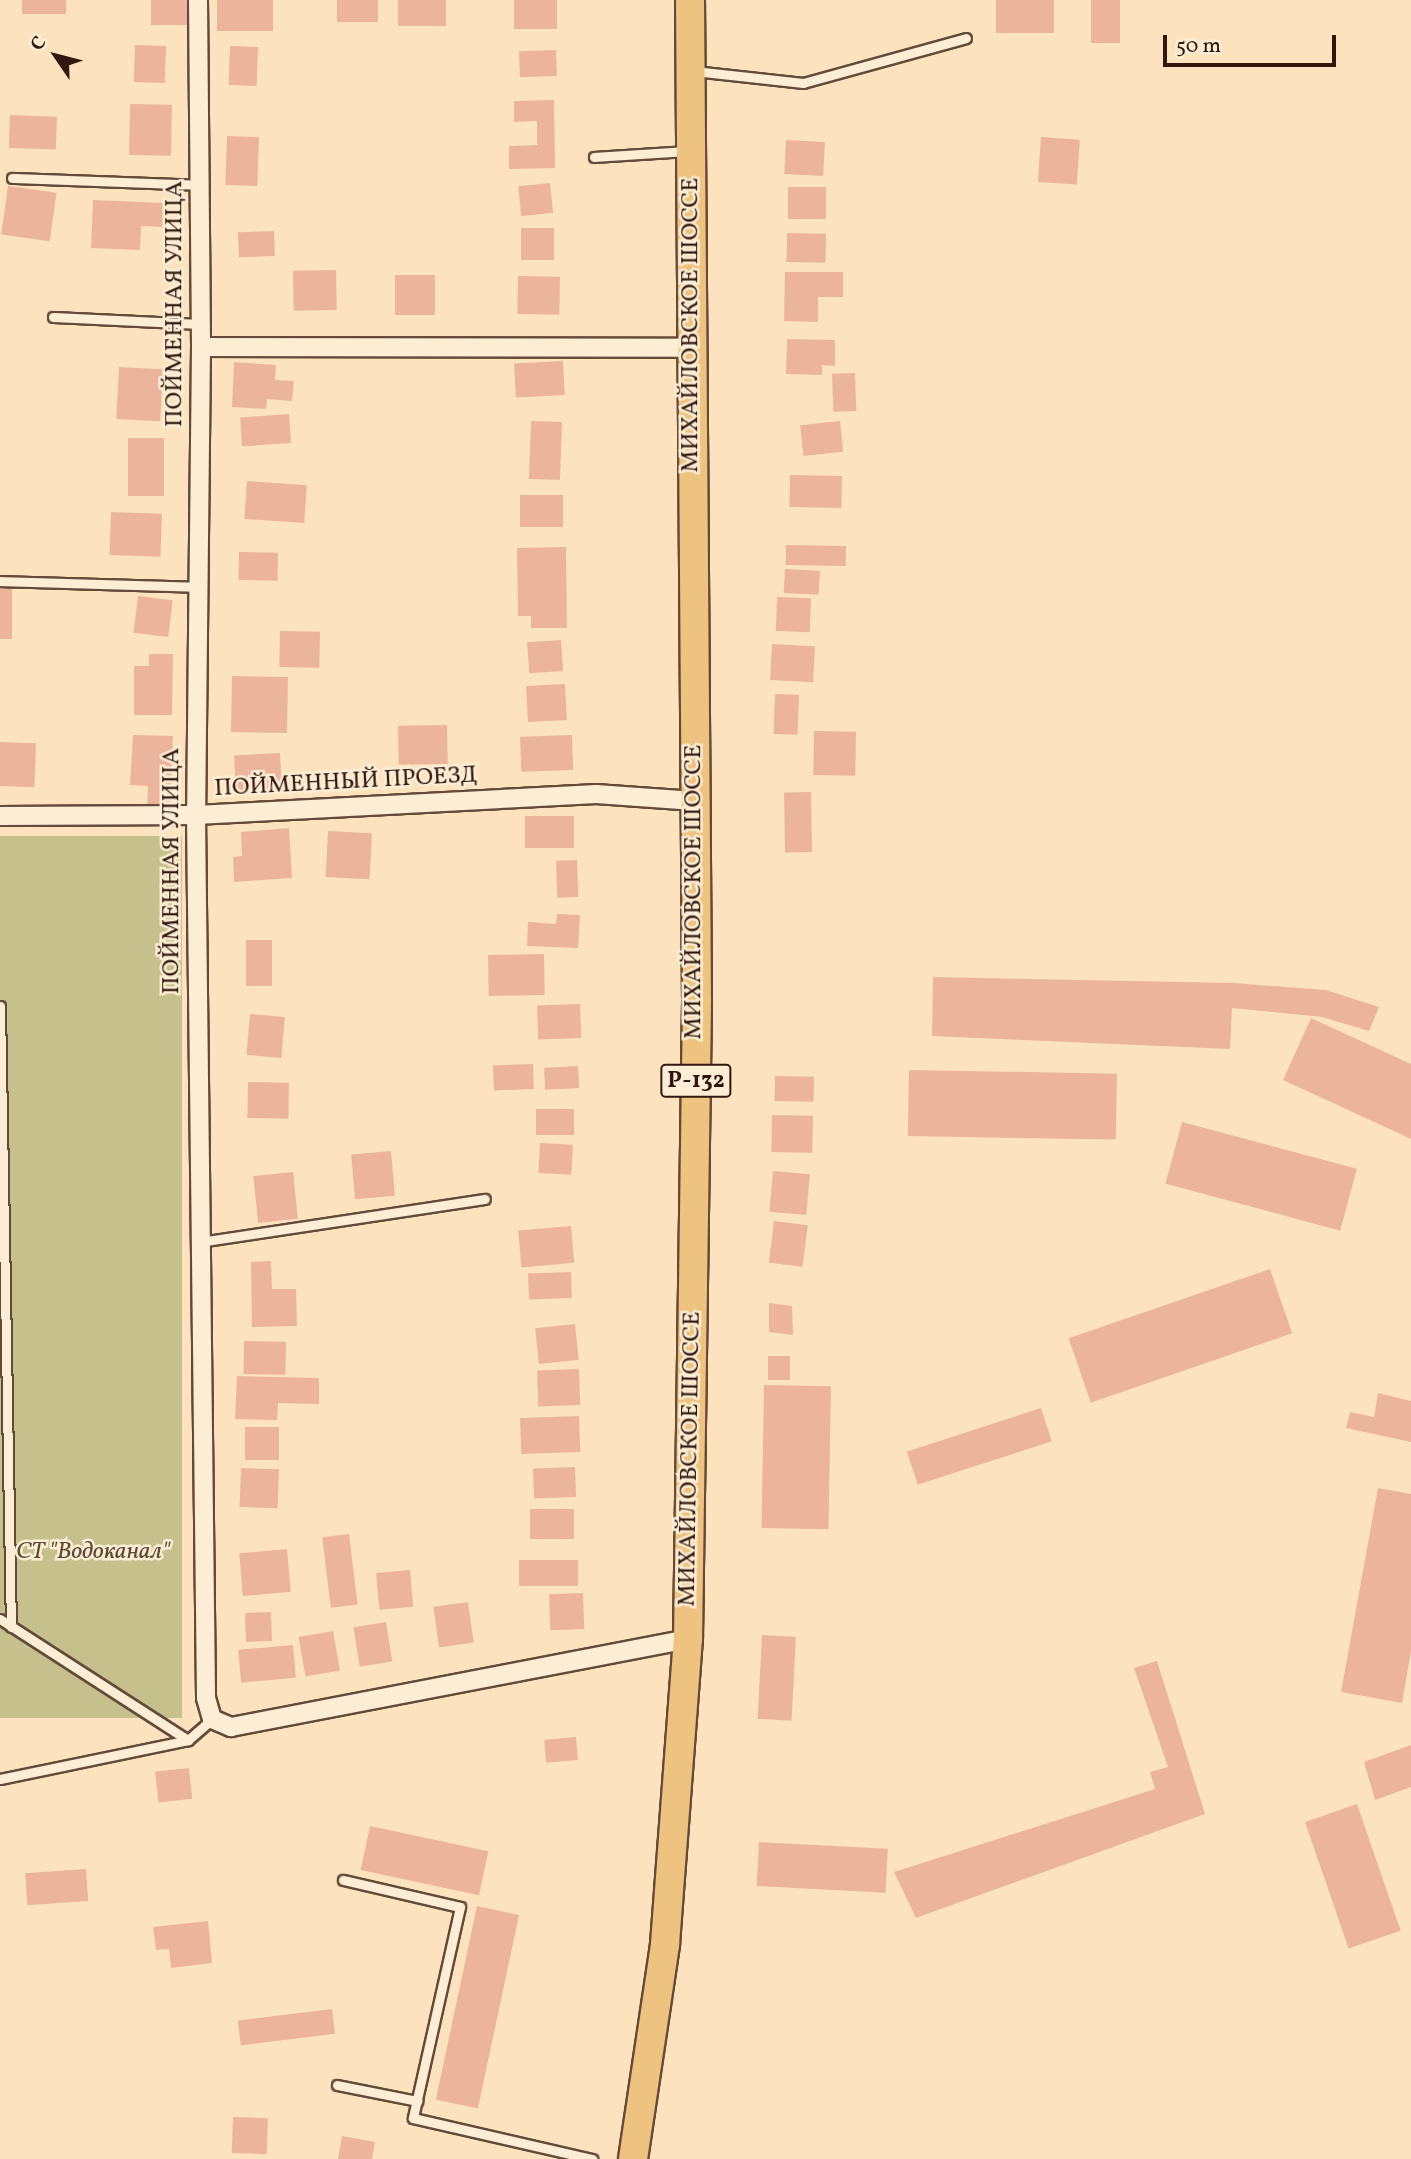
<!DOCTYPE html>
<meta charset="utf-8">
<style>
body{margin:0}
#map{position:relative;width:1411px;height:2159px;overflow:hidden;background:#fce3be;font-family:Vollkorn,serif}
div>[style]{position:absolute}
.green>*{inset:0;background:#c6c18c;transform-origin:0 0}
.building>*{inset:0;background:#edb49c;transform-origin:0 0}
.roads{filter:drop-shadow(2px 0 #644a38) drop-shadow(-2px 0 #644a38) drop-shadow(0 2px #644a38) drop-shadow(0 -2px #644a38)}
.service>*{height:9px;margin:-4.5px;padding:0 4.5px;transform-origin:4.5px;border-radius:4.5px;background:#fdedd5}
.minor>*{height:18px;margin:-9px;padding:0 9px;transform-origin:9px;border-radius:9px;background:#fdedd5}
.primary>*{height:28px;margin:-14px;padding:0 14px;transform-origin:14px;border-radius:14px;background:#eec27f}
span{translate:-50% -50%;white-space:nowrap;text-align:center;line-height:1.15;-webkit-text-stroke:5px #fdedd5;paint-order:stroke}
.shield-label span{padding:2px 5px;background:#fdedd5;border:2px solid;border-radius:5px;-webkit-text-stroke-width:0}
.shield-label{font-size:23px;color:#31170c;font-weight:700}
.street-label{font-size:24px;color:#31170c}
.park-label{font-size:24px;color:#5e4a32;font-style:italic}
.north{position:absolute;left:21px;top:21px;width:70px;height:70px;-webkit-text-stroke:5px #fdedd5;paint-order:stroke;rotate:305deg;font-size:19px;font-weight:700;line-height:28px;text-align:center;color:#31170c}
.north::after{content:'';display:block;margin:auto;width:24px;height:32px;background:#31170c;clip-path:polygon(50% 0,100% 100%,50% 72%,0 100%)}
.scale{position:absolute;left:1163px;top:35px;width:173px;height:32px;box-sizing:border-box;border:4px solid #31170c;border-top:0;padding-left:9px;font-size:21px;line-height:24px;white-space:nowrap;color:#31170c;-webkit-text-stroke:5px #fdedd5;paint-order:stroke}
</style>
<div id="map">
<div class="green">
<i style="left:182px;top:836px;width:882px;height:182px;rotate:90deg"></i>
</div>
<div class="building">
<i style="left:22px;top:0;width:44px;height:14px"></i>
<i style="left:151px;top:0;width:38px;height:25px"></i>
<i style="left:217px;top:0;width:56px;height:31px"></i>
<i style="left:337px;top:0;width:41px;height:22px"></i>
<i style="left:398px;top:0;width:48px;height:26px"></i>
<i style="left:514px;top:0;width:43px;height:29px"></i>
<i style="left:996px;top:0;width:58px;height:33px"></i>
<i style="left:1091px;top:0;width:29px;height:43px"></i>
<i style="left:135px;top:45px;width:31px;height:37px;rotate:2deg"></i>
<i style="left:230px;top:46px;width:28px;height:39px;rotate:2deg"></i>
<i style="left:556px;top:50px;width:26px;height:37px;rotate:88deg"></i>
<i style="clip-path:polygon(554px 100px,555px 168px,509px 169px,509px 146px,537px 145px,537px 121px,514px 122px,514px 101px)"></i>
<i style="left:130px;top:104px;width:42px;height:51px;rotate:1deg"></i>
<i style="left:10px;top:115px;width:47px;height:33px;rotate:2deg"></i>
<i style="left:227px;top:136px;width:32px;height:49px;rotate:2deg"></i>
<i style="left:1041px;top:137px;width:39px;height:45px;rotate:4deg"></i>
<i style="left:786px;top:140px;width:39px;height:34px;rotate:3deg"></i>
<i style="left:550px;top:183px;width:30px;height:32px;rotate:84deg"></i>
<i style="left:8px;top:186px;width:49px;height:49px;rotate:8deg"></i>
<i style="left:788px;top:187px;width:38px;height:32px"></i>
<i style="clip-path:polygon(93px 200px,164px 203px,163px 227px,141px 226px,140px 250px,91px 248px)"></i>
<i style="left:554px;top:228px;width:32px;height:33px;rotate:90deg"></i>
<i style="left:274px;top:231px;width:25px;height:36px;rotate:88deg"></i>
<i style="left:787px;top:233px;width:39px;height:29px;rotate:1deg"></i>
<i style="left:336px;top:270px;width:40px;height:43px;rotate:89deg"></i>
<i style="clip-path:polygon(785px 272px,843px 272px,843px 297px,818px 297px,818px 322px,784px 321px)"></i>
<i style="left:435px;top:275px;width:40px;height:40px;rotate:90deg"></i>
<i style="left:518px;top:276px;width:42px;height:38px;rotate:1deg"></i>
<i style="clip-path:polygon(787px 339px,835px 340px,835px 366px,822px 365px,822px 375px,786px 374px)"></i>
<i style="left:563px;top:361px;width:34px;height:49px;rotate:87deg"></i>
<i style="clip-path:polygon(234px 362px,276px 365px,275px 380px,294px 381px,292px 401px,267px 399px,266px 409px,232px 407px)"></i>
<i style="left:119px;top:367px;width:44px;height:52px;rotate:3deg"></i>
<i style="left:855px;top:373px;width:38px;height:23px;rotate:88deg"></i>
<i style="left:289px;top:414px;width:29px;height:49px;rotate:86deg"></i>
<i style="left:531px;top:421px;width:31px;height:58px;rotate:2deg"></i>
<i style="left:840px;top:421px;width:31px;height:40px;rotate:84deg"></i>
<i style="left:128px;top:438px;width:36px;height:58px"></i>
<i style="left:790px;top:475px;width:52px;height:32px;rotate:1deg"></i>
<i style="left:247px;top:481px;width:60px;height:38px;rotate:4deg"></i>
<i style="left:520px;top:495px;width:43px;height:32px"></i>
<i style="left:111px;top:512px;width:51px;height:43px;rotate:2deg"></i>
<i style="left:786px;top:545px;width:60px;height:20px;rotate:1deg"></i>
<i style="clip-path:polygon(566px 547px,567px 628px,531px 628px,531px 616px,518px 616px,517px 548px)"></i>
<i style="left:239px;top:552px;width:39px;height:28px;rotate:1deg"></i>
<i style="left:785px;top:569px;width:35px;height:24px;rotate:3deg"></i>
<i style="left:0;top:587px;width:12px;height:52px"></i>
<i style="left:138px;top:596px;width:35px;height:37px;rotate:7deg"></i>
<i style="left:777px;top:597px;width:34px;height:34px;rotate:2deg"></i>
<i style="left:280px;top:631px;width:40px;height:36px;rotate:1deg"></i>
<i style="left:561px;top:640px;width:31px;height:34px;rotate:86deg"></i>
<i style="left:772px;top:644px;width:43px;height:36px;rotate:3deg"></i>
<i style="clip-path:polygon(149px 654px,173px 654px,172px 715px,134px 715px,134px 666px,149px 666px)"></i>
<i style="left:232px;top:676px;width:56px;height:56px;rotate:1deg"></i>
<i style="left:565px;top:684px;width:36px;height:39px;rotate:87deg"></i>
<i style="left:775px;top:694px;width:24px;height:40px;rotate:2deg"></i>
<i style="left:447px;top:725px;width:39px;height:49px;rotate:89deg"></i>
<i style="left:814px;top:731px;width:42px;height:44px;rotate:1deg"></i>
<i style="clip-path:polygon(133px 735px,173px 736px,170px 808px,147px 807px,148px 786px,130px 785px)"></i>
<i style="left:572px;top:735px;width:35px;height:52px;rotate:88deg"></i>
<i style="left:0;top:742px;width:36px;height:44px;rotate:2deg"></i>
<i style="left:280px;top:753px;width:38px;height:46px;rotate:87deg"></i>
<i style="left:811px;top:792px;width:60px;height:27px;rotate:89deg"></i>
<i style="left:525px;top:816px;width:49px;height:32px"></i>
<i style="clip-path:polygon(289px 828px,292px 878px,234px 882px,233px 857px,242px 856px,241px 832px)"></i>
<i style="left:328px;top:831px;width:44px;height:46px;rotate:3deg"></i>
<i style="left:577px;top:860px;width:37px;height:21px;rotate:88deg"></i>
<i style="clip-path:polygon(557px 914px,580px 915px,578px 948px,527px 946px,528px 922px,556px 924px)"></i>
<i style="left:246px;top:940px;width:26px;height:46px"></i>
<i style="left:544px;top:954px;width:41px;height:56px;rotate:89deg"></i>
<i style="clip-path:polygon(933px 977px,1234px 983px,1326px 990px,1379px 1007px,1369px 1031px,1322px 1017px,1232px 1008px,1230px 1049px,932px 1036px)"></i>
<i style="left:580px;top:1004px;width:34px;height:43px;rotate:88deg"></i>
<i style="left:250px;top:1014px;width:35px;height:41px;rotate:5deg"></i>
<i style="clip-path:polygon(1311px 1018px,1411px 1064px,1411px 1139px,1283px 1080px)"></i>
<i style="left:533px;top:1064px;width:25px;height:40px;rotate:88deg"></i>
<i style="left:578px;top:1066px;width:22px;height:34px;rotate:87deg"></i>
<i style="left:909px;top:1070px;width:208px;height:66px;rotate:1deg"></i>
<i style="left:775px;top:1076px;width:39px;height:25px;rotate:1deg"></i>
<i style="left:248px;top:1082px;width:41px;height:36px;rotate:1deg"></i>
<i style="left:536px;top:1109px;width:38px;height:26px"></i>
<i style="left:772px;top:1115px;width:41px;height:37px;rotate:1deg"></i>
<i style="left:1182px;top:1122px;width:181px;height:64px;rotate:15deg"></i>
<i style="left:540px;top:1143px;width:33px;height:30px;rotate:3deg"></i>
<i style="left:391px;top:1151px;width:45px;height:40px;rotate:85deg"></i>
<i style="left:773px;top:1171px;width:37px;height:41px;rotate:5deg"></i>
<i style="left:293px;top:1172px;width:47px;height:40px;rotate:84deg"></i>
<i style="left:774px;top:1221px;width:34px;height:42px;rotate:7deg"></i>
<i style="left:571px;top:1226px;width:37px;height:53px;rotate:85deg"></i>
<i style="clip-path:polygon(271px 1261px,272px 1289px,296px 1289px,297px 1326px,252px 1327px,251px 1262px)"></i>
<i style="left:1270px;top:1269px;width:68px;height:213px;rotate:71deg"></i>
<i style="left:571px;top:1272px;width:26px;height:43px;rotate:88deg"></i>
<i style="clip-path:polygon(769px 1303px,792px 1306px,793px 1335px,769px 1332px)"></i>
<i style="left:575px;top:1324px;width:36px;height:40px;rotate:84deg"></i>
<i style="left:244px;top:1341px;width:42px;height:33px;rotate:1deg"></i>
<i style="left:768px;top:1356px;width:22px;height:24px"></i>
<i style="left:579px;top:1369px;width:36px;height:42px;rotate:88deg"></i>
<i style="clip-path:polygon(237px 1376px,319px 1378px,319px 1404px,278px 1403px,277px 1420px,235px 1419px)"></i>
<i style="left:764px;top:1385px;width:67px;height:143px;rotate:1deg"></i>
<i style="clip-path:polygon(1378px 1393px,1411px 1401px,1411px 1442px,1346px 1428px,1350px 1412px,1374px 1417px)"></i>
<i style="left:1041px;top:1408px;width:35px;height:141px;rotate:72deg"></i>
<i style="left:579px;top:1416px;width:36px;height:59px;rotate:88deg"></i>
<i style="left:279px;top:1427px;width:33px;height:34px;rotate:90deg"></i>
<i style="left:575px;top:1467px;width:30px;height:42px;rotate:88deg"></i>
<i style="left:241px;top:1468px;width:38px;height:39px;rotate:2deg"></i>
<i style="clip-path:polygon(1378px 1488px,1411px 1494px,1411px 1651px,1402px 1703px,1341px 1692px)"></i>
<i style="left:530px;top:1509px;width:44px;height:30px"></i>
<i style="left:349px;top:1534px;width:71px;height:27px;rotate:83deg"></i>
<i style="left:287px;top:1549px;width:43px;height:48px;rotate:85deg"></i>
<i style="left:578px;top:1560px;width:26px;height:59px;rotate:90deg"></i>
<i style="left:410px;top:1570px;width:37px;height:34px;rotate:85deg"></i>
<i style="left:583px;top:1593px;width:36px;height:34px;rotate:88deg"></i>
<i style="left:468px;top:1602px;width:41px;height:35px;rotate:82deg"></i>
<i style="left:271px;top:1612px;width:29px;height:26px;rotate:88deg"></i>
<i style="left:386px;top:1622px;width:40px;height:33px;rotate:81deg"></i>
<i style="left:333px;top:1631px;width:40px;height:35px;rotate:80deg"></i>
<i style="left:762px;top:1635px;width:34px;height:84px;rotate:3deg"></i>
<i style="left:293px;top:1645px;width:33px;height:55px;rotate:85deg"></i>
<i style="clip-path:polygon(1157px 1661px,1205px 1814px,916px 1918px,894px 1872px,1155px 1789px,1150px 1772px,1168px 1767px,1134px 1668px)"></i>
<i style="left:576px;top:1737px;width:23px;height:32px;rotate:85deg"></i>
<i style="clip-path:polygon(1411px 1745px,1411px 1787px,1375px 1800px,1364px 1762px)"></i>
<i style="left:189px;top:1768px;width:31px;height:34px;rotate:84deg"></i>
<i style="left:1357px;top:1804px;width:134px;height:55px;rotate:71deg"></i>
<i style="left:370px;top:1826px;width:121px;height:45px;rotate:12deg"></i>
<i style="left:759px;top:1842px;width:129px;height:44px;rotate:3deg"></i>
<i style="left:86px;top:1869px;width:32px;height:61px;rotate:86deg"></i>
<i style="left:477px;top:1906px;width:43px;height:198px;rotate:12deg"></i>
<i style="clip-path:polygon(208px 1921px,212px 1963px,171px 1968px,169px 1949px,156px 1950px,153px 1927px)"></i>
<i style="left:332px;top:2009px;width:25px;height:95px;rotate:83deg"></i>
<i style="left:233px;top:2117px;width:35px;height:36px;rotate:2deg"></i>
<i style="clip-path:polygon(342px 2136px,375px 2142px,372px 2159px,338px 2159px)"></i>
</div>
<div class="roads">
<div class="service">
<i style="left:694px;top:71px;width:110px;rotate:6.3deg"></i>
<i style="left:803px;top:83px;width:169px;rotate:-15.4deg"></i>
<i style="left:594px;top:157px;width:93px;rotate:-3.7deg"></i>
<i style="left:12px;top:178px;width:188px;rotate:2.1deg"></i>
<i style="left:53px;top:317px;width:148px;rotate:2.7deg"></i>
<i style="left:0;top:581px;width:199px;rotate:1.7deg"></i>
<i style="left:0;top:1006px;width:621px;rotate:88.99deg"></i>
<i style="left:200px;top:1242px;width:288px;rotate:-8.6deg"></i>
<i style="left:0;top:1619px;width:224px;rotate:32.8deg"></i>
<i style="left:0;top:1779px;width:192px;rotate:-11.7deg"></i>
<i style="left:188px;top:1740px;width:32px;rotate:-41deg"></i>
<i style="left:343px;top:1880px;width:120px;rotate:13deg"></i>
<i style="left:460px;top:1907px;width:216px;rotate:102.6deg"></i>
<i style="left:413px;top:2118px;width:184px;rotate:12.9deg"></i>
<i style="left:337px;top:2085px;width:82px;rotate:11.3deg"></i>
</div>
<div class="minor">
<i style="left:198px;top:0;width:347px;rotate:89.5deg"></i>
<i style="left:201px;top:347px;width:468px;rotate:90.6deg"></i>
<i style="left:196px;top:815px;width:883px;rotate:89.35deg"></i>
<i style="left:206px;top:1698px;width:22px;rotate:74deg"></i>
<i style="left:212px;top:1719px;width:21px;rotate:23deg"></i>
<i style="left:231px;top:1727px;width:465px;rotate:-10.9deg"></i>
<i style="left:201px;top:347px;width:491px;rotate:0.1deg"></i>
<i style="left:0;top:816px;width:196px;rotate:-0.3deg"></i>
<i style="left:196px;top:815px;width:401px;rotate:-3deg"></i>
<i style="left:596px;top:794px;width:99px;rotate:4deg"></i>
</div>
<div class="primary">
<i style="left:633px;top:2159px;width:217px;rotate:-81.5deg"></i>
<i style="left:665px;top:1944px;width:306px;rotate:-85.7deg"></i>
<i style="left:688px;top:1639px;width:639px;rotate:-89.19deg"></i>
<i style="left:697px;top:1000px;width:1000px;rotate:-90.4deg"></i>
</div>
</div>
<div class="shield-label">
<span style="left:696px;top:1081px">Р-132</span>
</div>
<div class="street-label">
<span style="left:176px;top:304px;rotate:-90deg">ПОЙМЕННАЯ УЛИЦА</span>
<span style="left:692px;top:325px;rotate:-90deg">МИХАЙЛОВСКОЕ ШОССЕ</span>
<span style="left:346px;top:783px;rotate:-3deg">ПОЙМЕННЫЙ ПРОЕЗД</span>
<span style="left:173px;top:871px;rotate:-90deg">ПОЙМЕННАЯ УЛИЦА</span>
<span style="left:695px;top:892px;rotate:-90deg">МИХАЙЛОВСКОЕ ШОССЕ</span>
<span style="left:691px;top:1459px;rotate:-89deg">МИХАЙЛОВСКОЕ ШОССЕ</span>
</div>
<div class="park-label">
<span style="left:93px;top:1553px">СТ "Водоканал"</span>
</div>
<div class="north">С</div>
<div class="scale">50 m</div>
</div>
